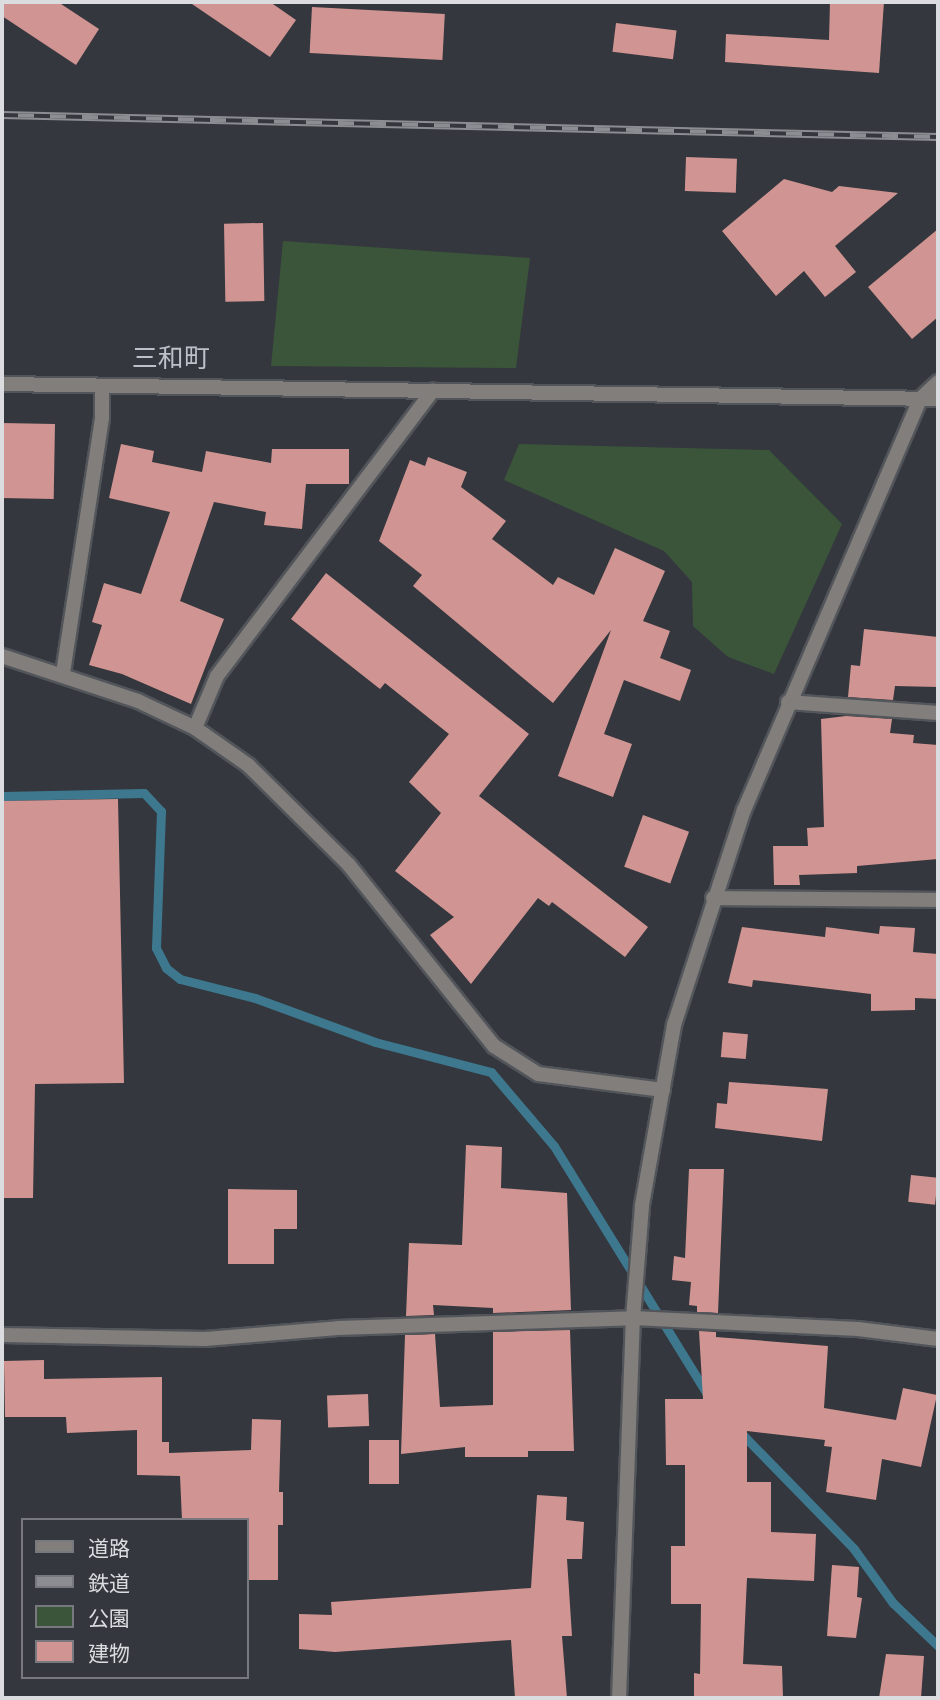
<!DOCTYPE html>
<meta charset="utf-8">
<style>
body{margin:0}
#map{position:relative;width:940px;height:1700px;overflow:hidden;background:#34373d;font-family:"Space Grotesk","Noto Sans JP",sans-serif}
div>[style]{position:absolute}
.green>*{inset:0;background:#3b553a}
.stream>*{height:9px;margin:-4.5px;padding:0 4.5px;transform-origin:4.5px;border-radius:4.5px;background:#3d788f}
.building>*{inset:0;background:#d09592;transform-origin:0 0}
.roads{filter:drop-shadow(2px 0 #52555a) drop-shadow(-2px 0 #52555a) drop-shadow(0 2px #52555a) drop-shadow(0 -2px #52555a)}
.minor>*{height:14px;margin:-7px;padding:0 7px;transform-origin:7px;border-radius:7px;background:#817e7c}
.tertiary>*{height:14px;margin:-7px;padding:0 7px;transform-origin:7px;border-radius:7px;background:#817e7c}
.rail>*{height:8px;margin-top:-4px;transform-origin:0;background:repeating-linear-gradient(90deg,#34373d 0 16px,#8b8d92 0 32px);box-sizing:border-box;border-block:2px solid #8b8d92}
span{translate:-50% -50%;white-space:nowrap;text-align:center;line-height:1.15;-webkit-text-stroke:7px #34373d;paint-order:stroke}
.quarter-label{font-size:26px;color:#bdc0c8}
.frame{position:absolute;inset:0;border:4px solid #dbdce0;pointer-events:none}
.legend{position:absolute;left:21px;top:1518px;width:228px;height:161px;box-sizing:border-box;background:#34373d;border:2px solid #77797e;margin:0;padding:9px 12px;list-style:none;font-size:21px;color:#dbdce0}
.legend li{display:flex;align-items:center;gap:14px;height:35px}
.legend b{width:35px;border:2px solid #77797e}
</style>
<div id="map">
<div class="green">
<i style="clip-path:polygon(283px 241px,530px 258px,516px 368px,271px 366px)"></i>
<i style="clip-path:polygon(519px 444px,769px 450px,842px 524px,774px 674px,728px 657px,693px 626px,692px 582px,664px 551px,504px 480px)"></i>
</div>
<div class="stream">
<i style="left:2px;top:796px;width:142px;rotate:-1.2deg"></i>
<i style="left:144px;top:793px;width:25px;rotate:47deg"></i>
<i style="left:161px;top:811px;width:137px;rotate:92.1deg"></i>
<i style="left:156px;top:948px;width:22px;rotate:63deg"></i>
<i style="left:166px;top:968px;width:18px;rotate:38deg"></i>
<i style="left:180px;top:979px;width:77px;rotate:14.2deg"></i>
<i style="left:255px;top:998px;width:128px;rotate:20.1deg"></i>
<i style="left:375px;top:1042px;width:120px;rotate:14.5deg"></i>
<i style="left:491px;top:1072px;width:97px;rotate:49.6deg"></i>
<i style="left:554px;top:1146px;width:293px;rotate:58.3deg"></i>
<i style="left:740px;top:1432px;width:163px;rotate:45.7deg"></i>
<i style="left:854px;top:1549px;width:67px;rotate:54.2deg"></i>
<i style="left:893px;top:1603px;width:62px;rotate:43.7deg"></i>
</div>
<div class="building">
<i style="clip-path:polygon(2px 2px,58px 2px,99px 29px,76px 65px,2px 16px)"></i>
<i style="clip-path:polygon(189px 2px,270px 2px,296px 20px,270px 57px)"></i>
<i style="clip-path:polygon(830px 2px,884px 2px,879px 73px,725px 62px,726px 34px,829px 40px)"></i>
<i style="left:312px;top:7px;width:133px;height:46px;rotate:3deg"></i>
<i style="left:616px;top:23px;width:61px;height:29px;rotate:7deg"></i>
<i style="left:686px;top:157px;width:51px;height:34px;rotate:2deg"></i>
<i style="clip-path:polygon(784px 179px,832px 192px,839px 186px,898px 193px,835px 246px,856px 272px,825px 297px,804px 271px,776px 296px,722px 231px)"></i>
<i style="left:263px;top:223px;width:78px;height:39px;rotate:89deg"></i>
<i style="clip-path:polygon(938px 229px,938px 317px,912px 339px,868px 287px)"></i>
<i style="left:2px;top:423px;width:53px;height:75px;rotate:1deg"></i>
<i style="clip-path:polygon(121px 444px,154px 451px,152px 462px,202px 472px,206px 451px,271px 463px,272px 449px,349px 449px,349px 484px,306px 484px,302px 529px,264px 525px,266px 512px,214px 502px,180px 601px,224px 619px,191px 704px,122px 674px,89px 665px,102px 625px,92px 622px,104px 583px,141px 594px,170px 512px,109px 498px)"></i>
<i style="clip-path:polygon(428px 457px,467px 472px,461px 487px,506px 521px,492px 539px,553px 585px,558px 577px,594px 595px,615px 548px,665px 571px,643px 621px,670px 631px,660px 658px,691px 670px,680px 701px,624px 680px,604px 734px,632px 744px,613px 797px,558px 776px,611px 630px,553px 703px,413px 586px,422px 575px,379px 541px,410px 460px,425px 466px)"></i>
<i style="clip-path:polygon(326px 573px,529px 734px,479px 796px,648px 927px,625px 957px,552px 902px,549px 906px,538px 898px,471px 984px,430px 935px,454px 917px,395px 871px,441px 813px,409px 782px,449px 734px,385px 683px,380px 689px,291px 619px)"></i>
<i style="clip-path:polygon(864px 629px,938px 637px,938px 687px,895px 686px,893px 700px,848px 697px,851px 665px,860px 666px)"></i>
<i style="clip-path:polygon(846px 716px,892px 719px,890px 733px,914px 735px,913px 743px,938px 745px,938px 859px,857px 866px,857px 873px,799px 875px,800px 885px,774px 885px,773px 846px,808px 846px,807px 828px,824px 827px,821px 719px)"></i>
<i style="clip-path:polygon(118px 799px,124px 1083px,35px 1084px,33px 1198px,4px 1198px,2px 801px)"></i>
<i style="left:643px;top:815px;width:49px;height:55px;rotate:20deg"></i>
<i style="clip-path:polygon(880px 926px,915px 928px,913px 952px,938px 954px,938px 999px,915px 998px,915px 1010px,871px 1011px,871px 994px,753px 980px,752px 987px,728px 983px,742px 927px,825px 937px,826px 927px,879px 934px)"></i>
<i style="left:723px;top:1032px;width:25px;height:25px;rotate:5deg"></i>
<i style="clip-path:polygon(729px 1082px,828px 1089px,822px 1141px,715px 1128px,717px 1103px,727px 1104px)"></i>
<i style="clip-path:polygon(466px 1145px,502px 1147px,501px 1188px,567px 1193px,571px 1310px,493px 1313px,493px 1308px,433px 1305px,434px 1315px,406px 1316px,409px 1243px,462px 1245px)"></i>
<i style="clip-path:polygon(689px 1169px,724px 1169px,718px 1313px,697px 1312px,697px 1306px,689px 1305px,691px 1282px,672px 1280px,674px 1256px,685px 1258px)"></i>
<i style="left:911px;top:1175px;width:27px;height:27px;rotate:6deg"></i>
<i style="clip-path:polygon(228px 1189px,297px 1190px,297px 1229px,274px 1229px,274px 1264px,228px 1264px)"></i>
<i style="clip-path:polygon(570px 1330px,574px 1451px,528px 1451px,528px 1457px,465px 1457px,465px 1447px,401px 1454px,405px 1335px,435px 1334px,440px 1407px,493px 1405px,493px 1332px)"></i>
<i style="clip-path:polygon(699px 1331px,716px 1332px,716px 1337px,828px 1346px,824px 1408px,896px 1420px,903px 1388px,937px 1395px,921px 1467px,882px 1459px,876px 1500px,826px 1492px,832px 1447px,824px 1446px,825px 1440px,747px 1431px,747px 1482px,771px 1482px,771px 1532px,816px 1534px,814px 1581px,747px 1578px,743px 1664px,782px 1666px,783px 1698px,694px 1698px,694px 1673px,700px 1674px,701px 1604px,671px 1604px,671px 1546px,685px 1546px,685px 1465px,666px 1465px,665px 1399px,703px 1399px)"></i>
<i style="clip-path:polygon(44px 1360px,44px 1379px,162px 1377px,162px 1442px,169px 1442px,169px 1453px,251px 1450px,252px 1419px,281px 1420px,279px 1492px,283px 1492px,283px 1525px,278px 1525px,278px 1580px,247px 1580px,247px 1520px,182px 1520px,180px 1476px,137px 1475px,137px 1430px,67px 1433px,66px 1417px,5px 1417px,4px 1361px)"></i>
<i style="left:368px;top:1394px;width:32px;height:41px;rotate:88deg"></i>
<i style="left:369px;top:1440px;width:30px;height:44px"></i>
<i style="clip-path:polygon(537px 1495px,567px 1497px,566px 1520px,584px 1522px,582px 1559px,567px 1559px,572px 1636px,562px 1636px,567px 1698px,515px 1698px,511px 1640px,335px 1652px,299px 1649px,299px 1614px,332px 1615px,331px 1602px,531px 1588px)"></i>
<i style="clip-path:polygon(832px 1565px,859px 1567px,857px 1597px,862px 1598px,856px 1638px,827px 1636px)"></i>
<i style="clip-path:polygon(886px 1654px,924px 1656px,921px 1698px,879px 1698px)"></i>
</div>
<div class="roads">
<div class="minor">
<i style="left:920px;top:399px;width:25px;rotate:-43deg"></i>
<i style="left:2px;top:656px;width:143px;rotate:18.3deg"></i>
<i style="left:138px;top:701px;width:63px;rotate:25.3deg"></i>
<i style="left:195px;top:728px;width:65px;rotate:34.9deg"></i>
<i style="left:248px;top:765px;width:142px;rotate:44.7deg"></i>
<i style="left:349px;top:865px;width:232px;rotate:51.3deg"></i>
<i style="left:494px;top:1046px;width:52px;rotate:32.5deg"></i>
<i style="left:538px;top:1074px;width:126px;rotate:7.3deg"></i>
<i style="left:63px;top:673px;width:259px;rotate:-81.3deg"></i>
<i style="left:102px;top:417px;width:31px;rotate:-90deg"></i>
<i style="left:788px;top:702px;width:150px;rotate:4.2deg"></i>
<i style="left:195px;top:728px;width:56px;rotate:-67.1deg"></i>
<i style="left:217px;top:676px;width:358px;rotate:-52.9deg"></i>
<i style="left:713px;top:898px;width:225px;rotate:0.5deg"></i>
<i style="left:2px;top:1335px;width:203px;rotate:1.1deg"></i>
<i style="left:205px;top:1339px;width:133px;rotate:-4.7deg"></i>
<i style="left:338px;top:1328px;width:295px;rotate:-1.9deg"></i>
<i style="left:633px;top:1318px;width:225px;rotate:2.8deg"></i>
<i style="left:858px;top:1329px;width:81px;rotate:7.1deg"></i>
</div>
<div class="tertiary">
<i style="left:2px;top:384px;width:936px;rotate:0.92deg"></i>
<i style="left:619px;top:1698px;width:380px;rotate:-87.9deg"></i>
<i style="left:633px;top:1318px;width:113px;rotate:-85.4deg"></i>
<i style="left:642px;top:1205px;width:183px;rotate:-79.9deg"></i>
<i style="left:674px;top:1025px;width:226px;rotate:-72deg"></i>
<i style="left:744px;top:810px;width:447px;rotate:-66.8deg"></i>
</div>
</div>
<div class="rail">
<i style="left:2px;top:115px;width:936px;rotate:1.35deg"></i>
</div>
<div class="quarter-label">
<span style="left:171px;top:359px">三和町</span>
</div>
<div class="frame"></div>
<ul class="legend">
<li><b style="height:9px;background:#817e7c"></b>道路</li>
<li><b style="height:9px;background:#8b8d92"></b>鉄道</li>
<li><b style="height:19px;background:#3b553a"></b>公園</li>
<li><b style="height:19px;background:#d09592"></b>建物</li>
</ul>
</div>
